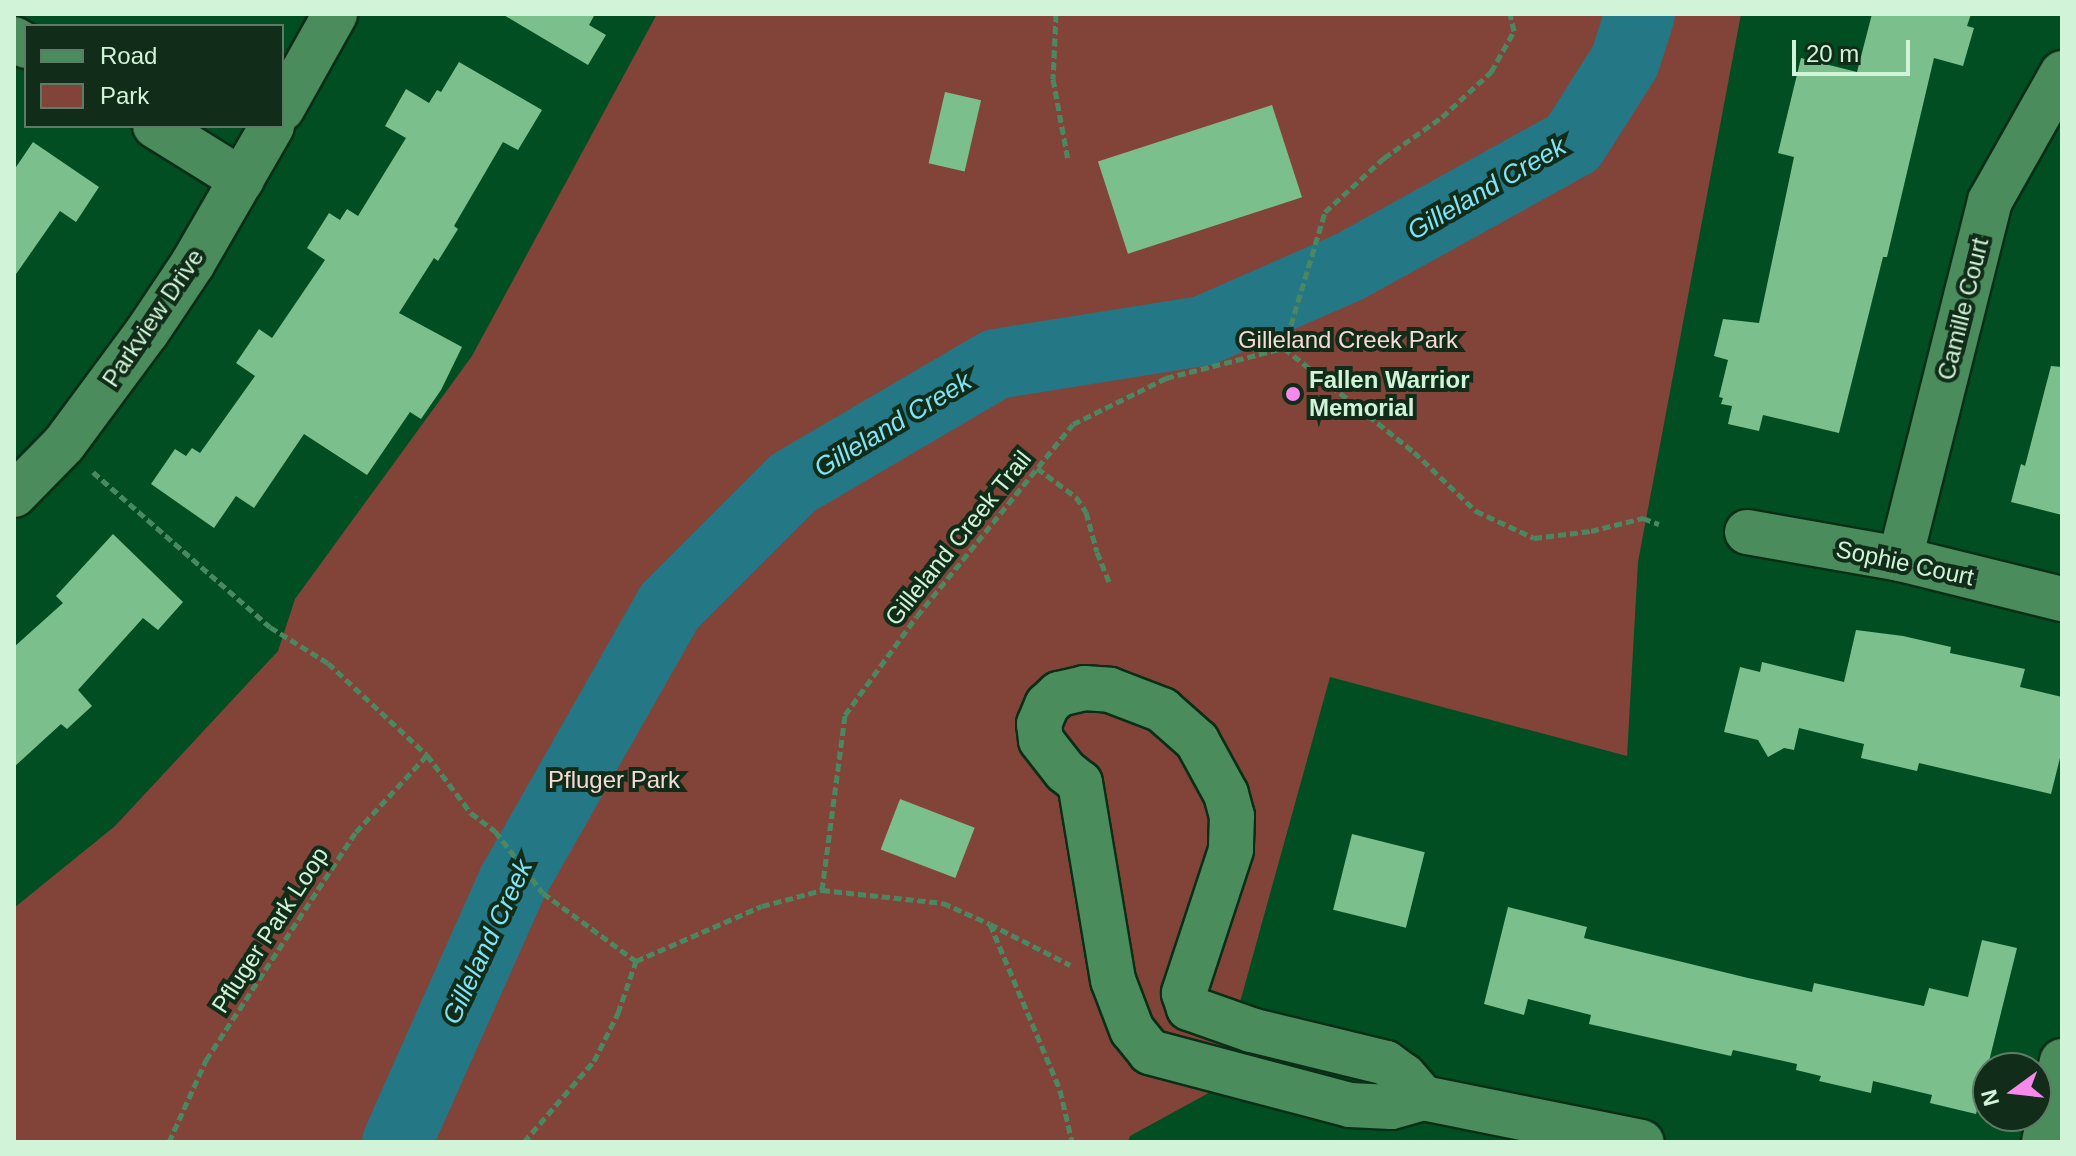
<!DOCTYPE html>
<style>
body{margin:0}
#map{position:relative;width:2076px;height:1156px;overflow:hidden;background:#004e22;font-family:Helvetica,sans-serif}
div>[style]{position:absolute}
.green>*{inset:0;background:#824439}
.river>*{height:70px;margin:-35px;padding:0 35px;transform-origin:35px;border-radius:35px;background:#247785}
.building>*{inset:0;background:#7bbf8c;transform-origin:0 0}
.path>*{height:5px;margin-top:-2.5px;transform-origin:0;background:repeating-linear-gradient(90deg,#4a8862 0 8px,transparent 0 12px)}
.roads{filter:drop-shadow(2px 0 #0a2e16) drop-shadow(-2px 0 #0a2e16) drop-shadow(0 2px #0a2e16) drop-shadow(0 -2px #0a2e16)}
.minor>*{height:44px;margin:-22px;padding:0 22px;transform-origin:22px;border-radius:22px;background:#4a8c5c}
.dots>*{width:22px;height:22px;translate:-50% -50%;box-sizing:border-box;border:4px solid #112d19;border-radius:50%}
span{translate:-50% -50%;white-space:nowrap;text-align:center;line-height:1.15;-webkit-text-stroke:8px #112d19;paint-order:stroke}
.street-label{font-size:24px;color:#d1f3d8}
.park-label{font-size:24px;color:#f6dad5}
.poi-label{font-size:24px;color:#d1f3d8;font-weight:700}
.left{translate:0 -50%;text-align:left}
.water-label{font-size:26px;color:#80e4f7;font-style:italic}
.frame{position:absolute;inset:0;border:16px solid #d1f3d8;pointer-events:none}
.legend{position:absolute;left:24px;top:24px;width:260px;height:104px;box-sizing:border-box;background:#112d19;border:2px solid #5e7c65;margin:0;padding:10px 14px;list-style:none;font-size:24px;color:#d1f3d8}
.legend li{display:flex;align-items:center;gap:16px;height:40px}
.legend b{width:40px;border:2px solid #5e7c65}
.north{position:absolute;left:1972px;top:1052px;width:80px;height:80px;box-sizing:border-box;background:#112d19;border:2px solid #5e7c65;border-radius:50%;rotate:255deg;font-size:22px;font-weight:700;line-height:32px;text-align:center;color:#d1f3d8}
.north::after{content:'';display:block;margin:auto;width:28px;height:36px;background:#f788ec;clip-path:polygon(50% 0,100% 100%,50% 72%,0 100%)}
.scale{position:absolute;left:1792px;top:40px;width:118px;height:36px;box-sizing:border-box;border:4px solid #d1f3d8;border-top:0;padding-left:10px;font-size:24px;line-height:28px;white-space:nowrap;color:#d1f3d8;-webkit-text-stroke:6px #112d19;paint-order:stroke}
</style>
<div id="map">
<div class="green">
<i style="clip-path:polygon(657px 14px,1741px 14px,1638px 562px,1627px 756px,1330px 677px,1216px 1089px,1130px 1136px,1128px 1142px,14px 1142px,14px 908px,115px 826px,278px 651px,295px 599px,472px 356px)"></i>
</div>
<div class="river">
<i style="left:397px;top:1142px;width:285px;rotate:-66deg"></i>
<i style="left:513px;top:882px;width:316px;rotate:-60.4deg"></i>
<i style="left:669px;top:607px;width:175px;rotate:-45deg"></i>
<i style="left:793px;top:483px;width:235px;rotate:-30.4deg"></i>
<i style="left:996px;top:364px;width:210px;rotate:-9.1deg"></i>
<i style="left:1203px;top:331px;width:159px;rotate:-23.7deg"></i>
<i style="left:1349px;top:267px;width:256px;rotate:-29deg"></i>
<i style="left:1573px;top:143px;width:97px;rotate:-57.6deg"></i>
<i style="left:1625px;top:61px;width:49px;rotate:-72.3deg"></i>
</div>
<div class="building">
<i style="clip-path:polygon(502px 14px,595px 14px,589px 25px,606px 35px,588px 65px)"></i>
<i style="clip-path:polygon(1872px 14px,1971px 14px,1967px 26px,1974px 28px,1963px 66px,1934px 58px,1887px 257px,1883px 257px,1839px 433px,1763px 415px,1759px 431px,1728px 424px,1732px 406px,1721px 404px,1723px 398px,1719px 397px,1728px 360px,1714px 356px,1723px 319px,1759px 323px,1794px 157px,1778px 153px,1801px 58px,1857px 72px)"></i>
<i style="clip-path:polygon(459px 62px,542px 110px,518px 150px,503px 142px,454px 226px,458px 229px,438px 261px,434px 258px,399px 313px,462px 347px,441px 390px,421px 419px,410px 412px,367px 475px,304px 434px,254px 508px,236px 496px,214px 528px,151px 484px,175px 449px,186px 456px,192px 448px,200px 453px,255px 376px,236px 363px,259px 329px,272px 338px,325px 260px,307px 248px,329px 213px,340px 220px,347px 209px,358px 216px,406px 138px,385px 126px,406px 89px,429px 103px,437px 90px,441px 92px)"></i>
<i style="left:945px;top:92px;width:37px;height:73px;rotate:13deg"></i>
<i style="left:1272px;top:105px;width:97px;height:183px;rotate:72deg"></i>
<i style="clip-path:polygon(33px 142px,99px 187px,76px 222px,60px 211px,14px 277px,14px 170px)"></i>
<i style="clip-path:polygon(2051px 366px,2062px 367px,2062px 515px,2011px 502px,2021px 464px,2025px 466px)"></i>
<i style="clip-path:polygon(113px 534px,183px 602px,158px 630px,143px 618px,78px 690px,92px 706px,67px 729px,61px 724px,14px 767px,14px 647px,63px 603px,56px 596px)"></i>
<i style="clip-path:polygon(1856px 630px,1903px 636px,1951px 647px,1950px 653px,2025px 669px,2020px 687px,2062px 697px,2062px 750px,2051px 794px,1919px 763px,1917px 771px,1861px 758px,1864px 744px,1799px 728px,1794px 750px,1784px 748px,1768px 757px,1758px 740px,1724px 732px,1740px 667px,1760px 672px,1762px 662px,1844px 682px)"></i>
<i style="left:900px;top:799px;width:80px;height:54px;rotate:21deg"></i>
<i style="left:1352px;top:834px;width:75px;height:78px;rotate:14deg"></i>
<i style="clip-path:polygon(1508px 907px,1587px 927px,1584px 938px,1748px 978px,1812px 992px,1814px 983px,1924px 1006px,1929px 988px,1968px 997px,1982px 940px,2017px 948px,1976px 1114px,1930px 1103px,1932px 1095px,1873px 1081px,1871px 1093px,1819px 1081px,1821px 1076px,1796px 1070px,1797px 1064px,1733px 1050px,1731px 1056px,1589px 1024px,1591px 1015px,1528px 999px,1524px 1015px,1484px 1004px)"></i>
</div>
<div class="path">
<i style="left:1056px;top:14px;width:65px;rotate:92.6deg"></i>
<i style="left:1053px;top:79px;width:82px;rotate:79.5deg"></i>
<i style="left:1284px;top:348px;width:166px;rotate:38.7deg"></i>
<i style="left:1414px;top:452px;width:86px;rotate:43.6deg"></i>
<i style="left:1476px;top:511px;width:64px;rotate:25deg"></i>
<i style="left:1534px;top:538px;width:57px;rotate:-7deg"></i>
<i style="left:1591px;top:531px;width:54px;rotate:-14deg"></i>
<i style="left:1643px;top:518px;width:17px;rotate:21deg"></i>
<i style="left:1037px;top:468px;width:49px;rotate:36.6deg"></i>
<i style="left:1076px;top:497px;width:18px;rotate:56deg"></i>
<i style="left:1086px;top:512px;width:41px;rotate:74.6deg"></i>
<i style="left:1097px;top:552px;width:32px;rotate:68deg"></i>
<i style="left:93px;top:472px;width:235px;rotate:41.2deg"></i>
<i style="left:270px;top:627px;width:68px;rotate:31.8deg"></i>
<i style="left:328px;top:663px;width:135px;rotate:42.9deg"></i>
<i style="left:822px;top:890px;width:177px;rotate:-82.5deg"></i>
<i style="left:845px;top:715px;width:122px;rotate:-54deg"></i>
<i style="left:917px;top:616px;width:247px;rotate:-50.9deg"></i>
<i style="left:1073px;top:424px;width:104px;rotate:-26.3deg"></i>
<i style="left:1166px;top:378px;width:122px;rotate:-14.3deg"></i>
<i style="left:1284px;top:348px;width:142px;rotate:-73.2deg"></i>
<i style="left:1325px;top:212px;width:80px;rotate:-42.5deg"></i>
<i style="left:1384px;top:158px;width:71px;rotate:-35.3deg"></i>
<i style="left:1442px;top:117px;width:67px;rotate:-42.6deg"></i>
<i style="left:1491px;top:72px;width:47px;rotate:-60.7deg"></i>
<i style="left:1514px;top:31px;width:17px;rotate:-103deg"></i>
<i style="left:990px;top:924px;width:90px;rotate:27.1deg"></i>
<i style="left:169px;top:1142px;width:90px;rotate:-65.7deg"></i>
<i style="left:206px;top:1060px;width:273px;rotate:-56.7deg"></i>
<i style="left:356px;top:832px;width:105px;rotate:-47.3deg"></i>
<i style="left:427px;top:755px;width:73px;rotate:52.8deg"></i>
<i style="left:471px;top:813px;width:30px;rotate:37deg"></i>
<i style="left:495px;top:831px;width:78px;rotate:52.3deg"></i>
<i style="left:543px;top:893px;width:115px;rotate:36.2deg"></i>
<i style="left:524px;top:1142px;width:107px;rotate:-49.2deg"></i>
<i style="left:594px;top:1061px;width:54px;rotate:-63.4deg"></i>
<i style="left:618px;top:1013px;width:55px;rotate:-70.9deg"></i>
<i style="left:636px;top:961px;width:137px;rotate:-23.6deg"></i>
<i style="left:762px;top:906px;width:62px;rotate:-14.9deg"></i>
<i style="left:822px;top:890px;width:122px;rotate:6.1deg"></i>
<i style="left:943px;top:903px;width:51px;rotate:24.1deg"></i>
<i style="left:990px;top:924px;width:180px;rotate:67.1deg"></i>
<i style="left:1060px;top:1090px;width:53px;rotate:77deg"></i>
</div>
<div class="roads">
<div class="minor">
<i style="left:14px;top:39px;width:14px;rotate:30deg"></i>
<i style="left:282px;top:109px;width:109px;rotate:-60.8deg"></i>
<i style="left:155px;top:126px;width:102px;rotate:31.8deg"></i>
<i style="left:14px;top:495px;width:71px;rotate:-45.6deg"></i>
<i style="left:64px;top:444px;width:139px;rotate:-53.5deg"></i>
<i style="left:147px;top:332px;width:83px;rotate:-56.3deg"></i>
<i style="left:193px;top:263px;width:158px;rotate:-60deg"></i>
<i style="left:1747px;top:532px;width:155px;rotate:10deg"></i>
<i style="left:1900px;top:559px;width:167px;rotate:13.9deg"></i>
<i style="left:1900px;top:559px;width:369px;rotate:-75.9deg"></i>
<i style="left:1990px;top:201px;width:147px;rotate:-60.6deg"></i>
<i style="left:1084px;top:688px;width:26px;rotate:4deg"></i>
<i style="left:1110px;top:690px;width:56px;rotate:21deg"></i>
<i style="left:1162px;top:710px;width:47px;rotate:41.5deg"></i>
<i style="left:1197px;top:741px;width:60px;rotate:61.3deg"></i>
<i style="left:1226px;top:794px;width:23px;rotate:75deg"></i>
<i style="left:1232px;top:816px;width:34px;rotate:92deg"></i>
<i style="left:1231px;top:850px;width:151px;rotate:108.2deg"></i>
<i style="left:1184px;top:993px;width:16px;rotate:72deg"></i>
<i style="left:1189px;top:1008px;width:66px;rotate:19.5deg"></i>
<i style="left:1251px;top:1030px;width:139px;rotate:13.7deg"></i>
<i style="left:1386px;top:1063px;width:22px;rotate:36deg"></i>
<i style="left:1404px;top:1076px;width:29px;rotate:49deg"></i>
<i style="left:1423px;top:1098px;width:33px;rotate:164deg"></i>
<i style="left:1391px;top:1107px;width:41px;rotate:-177.2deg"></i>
<i style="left:1350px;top:1105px;width:207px;rotate:-165.2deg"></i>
<i style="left:1150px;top:1052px;width:28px;rotate:-129deg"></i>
<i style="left:1132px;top:1030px;width:53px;rotate:-110.8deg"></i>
<i style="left:1113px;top:980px;width:200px;rotate:-99.5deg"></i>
<i style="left:1080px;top:783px;width:19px;rotate:-141deg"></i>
<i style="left:1065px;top:771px;width:39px;rotate:-128deg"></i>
<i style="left:1041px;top:740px;width:16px;rotate:-97deg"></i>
<i style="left:1039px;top:724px;width:21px;rotate:-67deg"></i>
<i style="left:1047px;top:705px;width:16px;rotate:-43deg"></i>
<i style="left:1059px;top:694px;width:26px;rotate:-13deg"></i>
<i style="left:1423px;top:1098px;width:223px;rotate:11.4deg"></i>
<i style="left:2044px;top:1142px;width:83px;rotate:-77.5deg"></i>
</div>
</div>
<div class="dots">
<i style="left:1293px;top:394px;background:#f788ec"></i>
</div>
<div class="street-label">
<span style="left:1963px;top:309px;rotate:-76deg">Camille Court</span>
<span style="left:153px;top:318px;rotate:-56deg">Parkview Drive</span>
<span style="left:958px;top:538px;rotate:-51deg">Gilleland Creek Trail</span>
<span style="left:1905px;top:563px;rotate:12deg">Sophie Court</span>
<span style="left:270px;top:930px;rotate:-57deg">Pfluger Park Loop</span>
</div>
<div class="park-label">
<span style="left:1348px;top:340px">Gilleland Creek Park</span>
<span style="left:614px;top:780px">Pfluger Park</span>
</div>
<div class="poi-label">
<span class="left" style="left:1309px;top:394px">Fallen Warrior<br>Memorial</span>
</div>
<div class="water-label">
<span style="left:1487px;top:189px;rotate:-30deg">Gilleland Creek</span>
<span style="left:893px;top:425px;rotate:-31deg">Gilleland Creek</span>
<span style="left:488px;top:942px;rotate:-65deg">Gilleland Creek</span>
</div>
<div class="frame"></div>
<ul class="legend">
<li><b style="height:10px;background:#4a8c5c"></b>Road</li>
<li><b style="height:22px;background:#824439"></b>Park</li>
</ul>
<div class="north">N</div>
<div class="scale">20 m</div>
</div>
